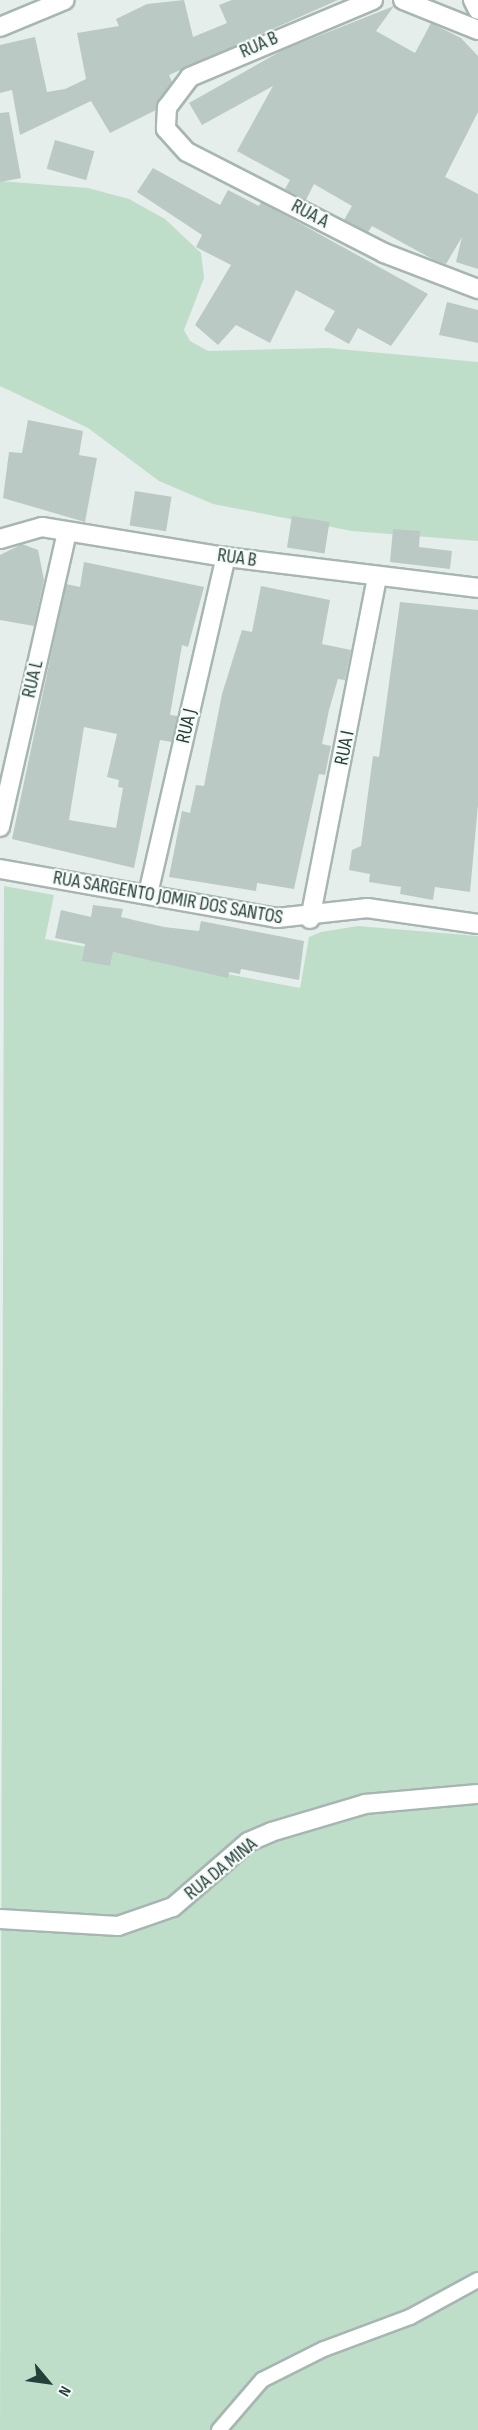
<!DOCTYPE html>
<style>
body{margin:0}
#map{position:relative;width:478px;height:2430px;overflow:hidden;background:#e5eeeb;font-family:"Sofia Sans Condensed",sans-serif}
div>[style]{position:absolute}
.green>*{inset:0;background:#bfdeca}
.building>*{inset:0;background:#bac9c4;transform-origin:0 0}
.roads{filter:drop-shadow(2px 0 #a7b6b2) drop-shadow(-2px 0 #a7b6b2) drop-shadow(0 2px #a7b6b2) drop-shadow(0 -2px #a7b6b2)}
.lane>*{height:14px;margin:-7px;padding:0 7px;transform-origin:7px;border-radius:7px;background:#fff}
.street>*{height:18px;margin:-9px;padding:0 9px;transform-origin:9px;border-radius:9px;background:#fff}
.secondary>*{height:18px;margin:-9px;padding:0 9px;transform-origin:9px;border-radius:9px;background:#fff}
span{translate:-50% -50%;white-space:nowrap;text-align:center;line-height:1.15;-webkit-text-stroke:4.5px #f6faf8;paint-order:stroke}
.street-label{font-size:20px;color:#24403a}
.north{position:absolute;left:18px;top:2352px;width:60px;height:60px;-webkit-text-stroke:4px #f6faf8;paint-order:stroke;rotate:119deg;font-size:16px;font-weight:700;line-height:24px;text-align:center;color:#24403a}
.north::after{content:'';display:block;margin:auto;width:21px;height:27px;background:#24403a;clip-path:polygon(50% 0,100% 100%,50% 72%,0 100%)}
</style>
<div id="map">
<div class="green">
<i style="clip-path:polygon(0 181px,88px 188px,129px 199px,165px 219px,201px 253px,204px 278px,184px 330px,190px 341px,208px 351px,328px 348px,478px 362px,478px 541px,352px 531px,213px 504px,159px 481px,88px 428px,0 386px)"></i>
<i style="clip-path:polygon(4px 886px,54px 895px,45px 939px,300px 988px,309px 937px,321px 932px,358px 926px,478px 936px,478px 2430px,0 2430px)"></i>
</div>
<div class="building">
<i style="clip-path:polygon(184px 0,193px 37px,227px 23px,219px 5px,232px 0,338px 0,169px 75px,172px 82px,156px 110px,110px 133px,91px 101px,20px 135px,12px 90px,0 93px,0 45px,35px 37px,47px 92px,65px 89px,86px 79px,77px 33px,119px 26px,116px 19px,147px 4px)"></i>
<i style="clip-path:polygon(394px 6px,376px 31px,415px 53px,431px 23px,461px 38px,478px 56px,478px 112px,445px 177px,478px 194px,478px 269px,456px 262px,462px 237px,446px 264px,434px 260px,372px 226px,368px 232px,344px 220px,352px 206px,314px 184px,306px 200px,285px 189px,290px 180px,237px 151px,273px 86px,202px 125px,189px 103px,283px 50px)"></i>
<i style="clip-path:polygon(9px 112px,21px 178px,0 182px,0 113px)"></i>
<i style="left:55px;top:140px;width:41px;height:30px;rotate:16deg"></i>
<i style="clip-path:polygon(153px 168px,220px 205px,228px 190px,259px 206px,261px 202px,428px 294px,391px 346px,358px 328px,349px 344px,324px 330px,335px 311px,296px 290px,270px 343px,236px 325px,218px 345px,195px 325px,231px 265px,196px 247px,202px 235px,137px 192px)"></i>
<i style="clip-path:polygon(447px 302px,478px 310px,478px 343px,439px 335px)"></i>
<i style="clip-path:polygon(28px 420px,83px 431px,79px 455px,97px 458px,85px 522px,3px 498px,9px 452px,22px 453px)"></i>
<i style="left:135px;top:491px;width:37px;height:35px;rotate:9deg"></i>
<i style="left:292px;top:516px;width:38px;height:32px;rotate:9deg"></i>
<i style="clip-path:polygon(393px 529px,420px 531px,419px 547px,452px 551px,450px 569px,390px 562px)"></i>
<i style="clip-path:polygon(22px 544px,38px 550px,44px 580px,34px 626px,0 620px,0 555px)"></i>
<i style="clip-path:polygon(evenodd,84px 562px,204px 587px,188px 647px,182px 645px,170px 715px,178px 716px,172px 742px,160px 740px,134px 868px,12px 839px,66px 584px,80px 587px,84px 562px,84px 727px,117px 734px,107px 777px,119px 780px,118px 787px,123px 788px,116px 828px,69px 820px,84px 727px)"></i>
<i style="clip-path:polygon(261px 586px,330px 600px,322px 644px,351px 650px,345px 680px,338px 679px,329px 710px,322px 744px,331px 746px,325px 775px,319px 774px,294px 889px,257px 883px,256px 891px,169px 877px,182px 811px,190px 813px,196px 785px,204px 786px,222px 694px,242px 630px,252px 632px)"></i>
<i style="clip-path:polygon(400px 602px,478px 610px,478px 805px,470px 892px,435px 887px,433px 900px,400px 894px,401px 887px,369px 882px,370px 874px,349px 870px,352px 850px,361px 846px,373px 756px,379px 757px)"></i>
<i style="clip-path:polygon(93px 905px,123px 909px,121px 917px,164px 927px,199px 931px,201px 921px,304px 941px,299px 980px,241px 969px,240px 974px,229px 972px,228px 978px,113px 952px,110px 966px,82px 961px,85px 944px,55px 938px,61px 910px,91px 917px)"></i>
</div>
<div class="roads">
<div class="lane">
<i style="left:219px;top:2430px;width:66px;rotate:-49.3deg"></i>
<i style="left:262px;top:2380px;width:69px;rotate:-26.6deg"></i>
<i style="left:324px;top:2349px;width:92px;rotate:-20.4deg"></i>
<i style="left:410px;top:2317px;width:77px;rotate:-28.6deg"></i>
</div>
<div class="street">
<i style="left:373px;top:0;width:199px;rotate:157.2deg"></i>
<i style="left:190px;top:77px;width:38px;rotate:127deg"></i>
<i style="left:167px;top:107px;width:22px;rotate:93deg"></i>
<i style="left:166px;top:129px;width:31px;rotate:48deg"></i>
<i style="left:187px;top:152px;width:221px;rotate:27.1deg"></i>
<i style="left:384px;top:253px;width:101px;rotate:21deg"></i>
<i style="left:403px;top:0;width:81px;rotate:21.8deg"></i>
<i style="left:0;top:27px;width:70px;rotate:-22.6deg"></i>
<i style="left:0;top:539px;width:44px;rotate:-15.9deg"></i>
<i style="left:42px;top:527px;width:186px;rotate:9.3deg"></i>
<i style="left:226px;top:557px;width:254px;rotate:7deg"></i>
<i style="left:0;top:827px;width:303px;rotate:-77.2deg"></i>
<i style="left:0;top:869px;width:281px;rotate:10deg"></i>
<i style="left:277px;top:918px;width:91px;rotate:-6.3deg"></i>
<i style="left:367px;top:908px;width:112px;rotate:8.2deg"></i>
<i style="left:148px;top:894px;width:346px;rotate:-77deg"></i>
<i style="left:310px;top:919px;width:349px;rotate:-78.9deg"></i>
<i style="left:0;top:1919px;width:118px;rotate:3.4deg"></i>
<i style="left:118px;top:1926px;width:58px;rotate:-19.1deg"></i>
<i style="left:173px;top:1907px;width:99px;rotate:-40.9deg"></i>
<i style="left:248px;top:1842px;width:25px;rotate:-23deg"></i>
<i style="left:271px;top:1832px;width:98px;rotate:-16.6deg"></i>
<i style="left:365px;top:1804px;width:113px;rotate:-5.1deg"></i>
</div>
<div class="secondary">
<i style="left:473px;top:0;width:11px;rotate:63deg"></i>
</div>
</div>
<div class="street-label">
<span style="left:259px;top:45px;rotate:-24deg">RUA B</span>
<span style="left:310px;top:214px;rotate:28deg">RUA A</span>
<span style="left:237px;top:558px;rotate:8deg">RUA B</span>
<span style="left:33px;top:679px;rotate:-77deg">RUA L</span>
<span style="left:187px;top:726px;rotate:-77deg">RUA J</span>
<span style="left:345px;top:748px;rotate:-79deg">RUA I</span>
<span style="left:168px;top:898px;rotate:10deg">RUA SARGENTO JOMIR DOS SANTOS</span>
<span style="left:221px;top:1869px;rotate:-39deg">RUA DA MINA</span>
</div>
<div class="north">N</div>
</div>
